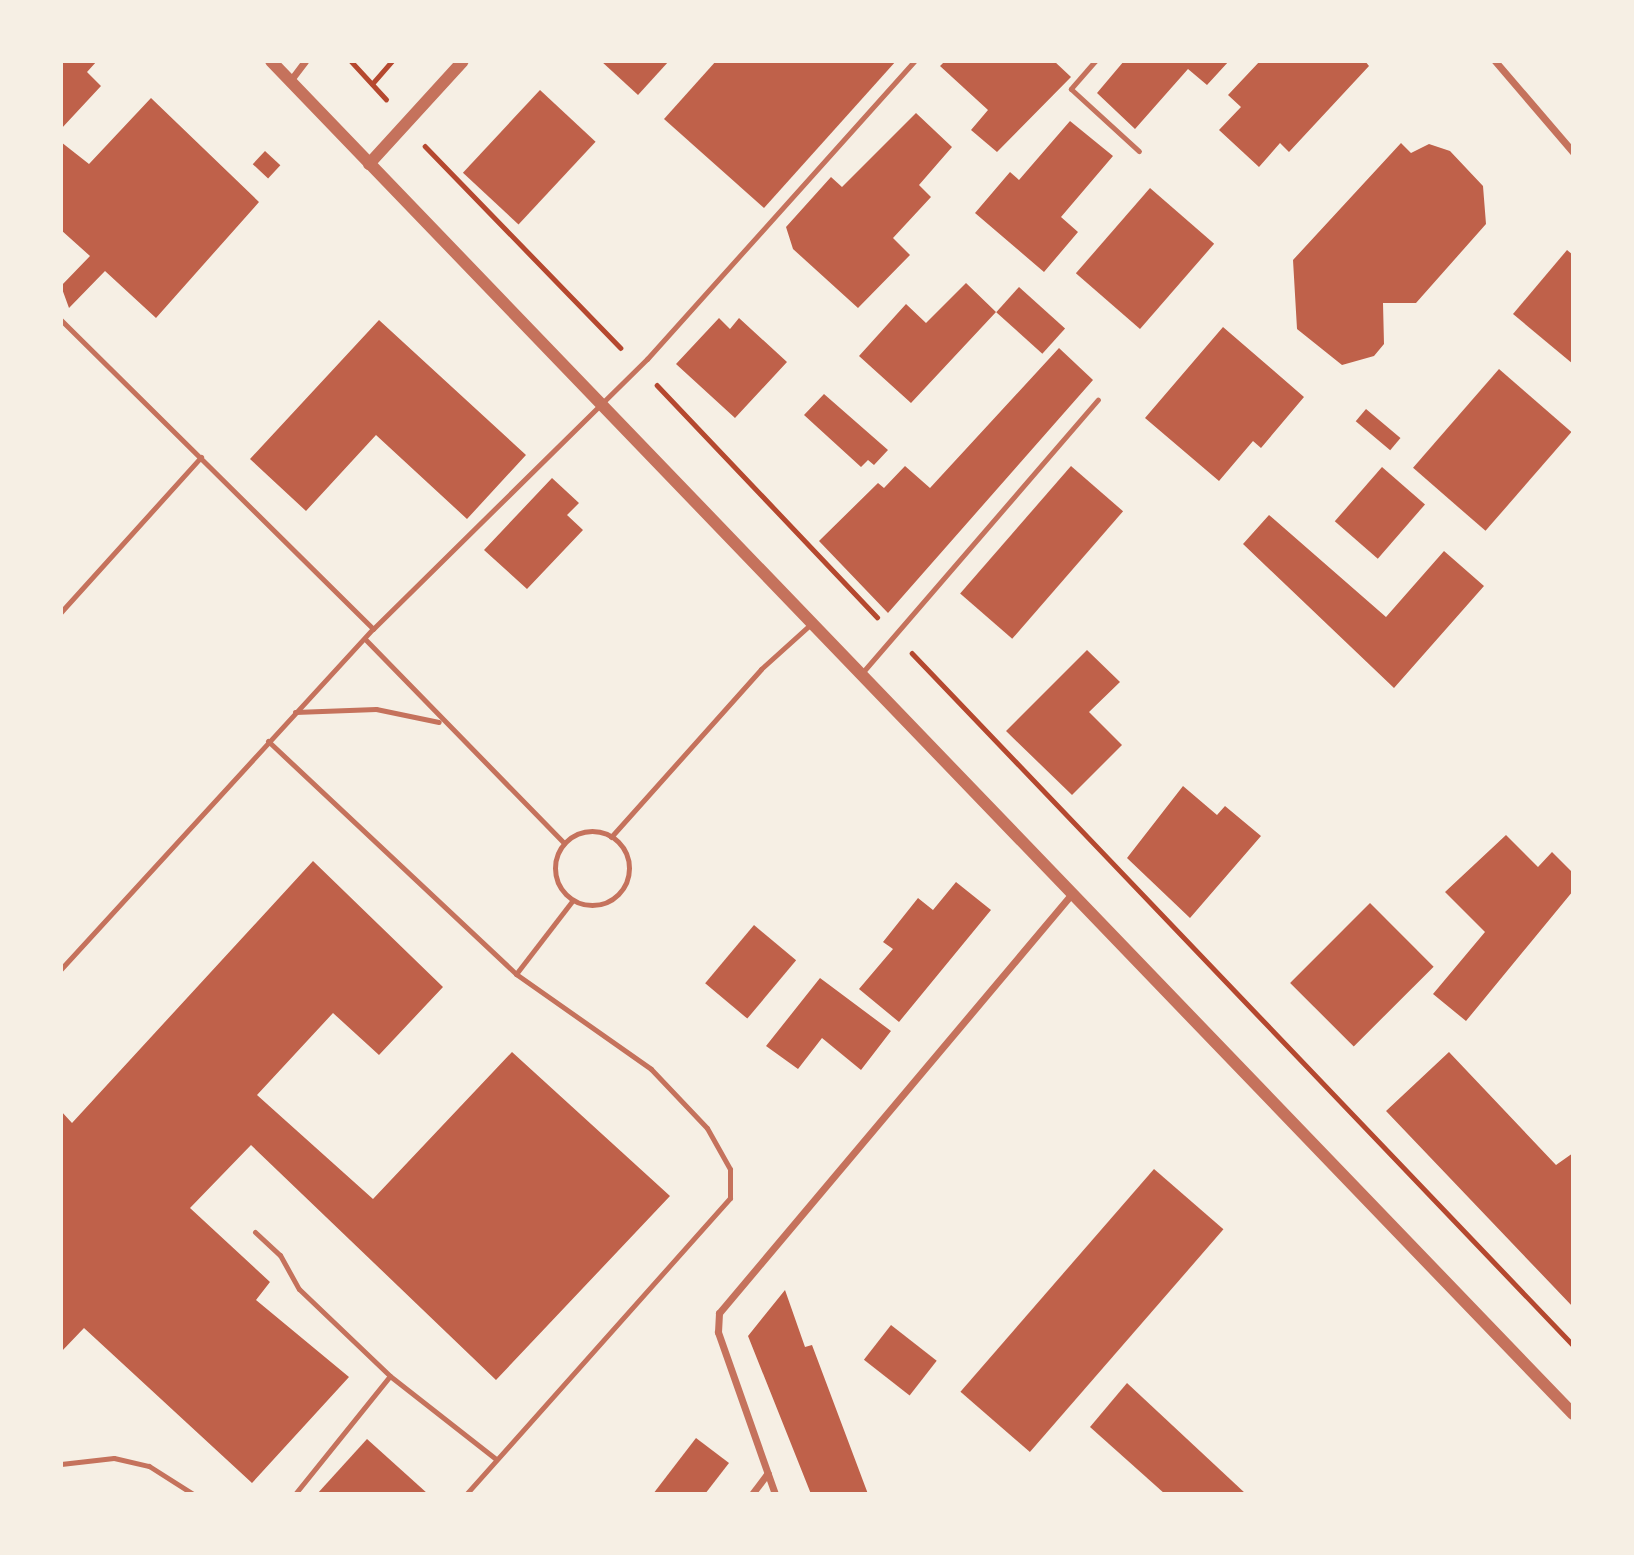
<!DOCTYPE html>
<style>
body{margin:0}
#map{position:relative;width:1634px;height:1555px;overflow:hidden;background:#f6efe4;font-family:Commissioner,sans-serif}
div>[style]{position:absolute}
.building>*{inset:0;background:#bf614a;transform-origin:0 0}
.path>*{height:4.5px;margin:-2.25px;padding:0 2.25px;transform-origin:2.25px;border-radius:2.25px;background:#b5482f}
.service>*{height:5px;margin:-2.5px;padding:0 2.5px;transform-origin:2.5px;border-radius:2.5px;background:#c5725c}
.service>.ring{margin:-2.5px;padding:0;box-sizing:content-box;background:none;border:5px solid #c5725c;border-radius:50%}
.minor>*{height:7px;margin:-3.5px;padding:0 3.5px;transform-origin:3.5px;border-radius:3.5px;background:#c5725c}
.tertiary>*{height:12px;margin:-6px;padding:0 6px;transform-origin:6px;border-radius:6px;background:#c5725c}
span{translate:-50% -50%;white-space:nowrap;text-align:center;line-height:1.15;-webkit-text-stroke:5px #f6efe4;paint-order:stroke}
.frame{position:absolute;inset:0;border:63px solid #f6efe4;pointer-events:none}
</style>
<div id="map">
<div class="building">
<i style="clip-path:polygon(61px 61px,97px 61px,87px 72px,101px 86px,61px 129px)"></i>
<i style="clip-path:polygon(601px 61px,669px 61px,638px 95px)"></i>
<i style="clip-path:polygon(716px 61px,896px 61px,764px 208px,664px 119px)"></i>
<i style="clip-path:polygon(945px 61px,1054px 61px,1071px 77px,997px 152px,971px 130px,988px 110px,940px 66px)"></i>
<i style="clip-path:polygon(1124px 61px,1229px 61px,1207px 85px,1188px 69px,1135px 129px,1097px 93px)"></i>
<i style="clip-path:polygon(1260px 61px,1365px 61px,1369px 66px,1289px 152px,1280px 143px,1259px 167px,1219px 130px,1241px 107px,1228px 95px)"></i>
<i style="left:540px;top:90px;width:76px;height:113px;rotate:43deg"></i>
<i style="clip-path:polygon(151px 98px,259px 202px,156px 318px,105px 271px,69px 308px,61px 286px,90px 256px,61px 230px,61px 142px,89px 164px)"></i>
<i style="clip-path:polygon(916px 113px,952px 147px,919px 185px,931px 197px,893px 238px,910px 255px,858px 308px,793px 249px,786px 227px,831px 177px,842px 187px)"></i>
<i style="clip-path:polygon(1070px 121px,1113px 156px,1061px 217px,1078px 232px,1044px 272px,975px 213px,1010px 172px,1019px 180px)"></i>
<i style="clip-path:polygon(1401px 143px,1411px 153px,1429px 144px,1450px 151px,1483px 186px,1486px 224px,1416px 303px,1383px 303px,1384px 344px,1374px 356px,1342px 365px,1297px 329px,1293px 260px)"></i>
<i style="left:265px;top:151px;width:21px;height:18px;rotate:43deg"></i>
<i style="left:1150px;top:188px;width:85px;height:113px;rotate:41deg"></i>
<i style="clip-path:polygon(1567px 250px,1573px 255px,1573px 364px,1513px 314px)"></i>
<i style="clip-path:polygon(966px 283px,996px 312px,911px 403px,859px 356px,906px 304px,926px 323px)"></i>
<i style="left:1019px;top:287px;width:62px;height:34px;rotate:42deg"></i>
<i style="clip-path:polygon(719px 318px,730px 329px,739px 318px,787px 362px,735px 418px,676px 364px)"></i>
<i style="clip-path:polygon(379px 320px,526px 455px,467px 519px,376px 435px,306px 511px,250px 459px)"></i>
<i style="clip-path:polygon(1223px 327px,1304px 397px,1261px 448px,1253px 441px,1219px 481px,1145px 418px)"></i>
<i style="clip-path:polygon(1059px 348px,1093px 380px,888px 613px,819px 541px,878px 483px,884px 488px,905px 466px,930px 488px)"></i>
<i style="left:1499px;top:369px;width:96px;height:131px;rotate:41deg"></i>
<i style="clip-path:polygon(824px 394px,888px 450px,874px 465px,868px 460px,861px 467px,804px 415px)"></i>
<i style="left:1366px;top:409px;width:45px;height:16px;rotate:40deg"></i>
<i style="left:1071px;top:466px;width:69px;height:169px;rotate:41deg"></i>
<i style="left:1382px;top:467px;width:57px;height:72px;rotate:41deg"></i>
<i style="clip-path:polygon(552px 478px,579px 503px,567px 515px,583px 530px,527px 589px,484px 550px)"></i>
<i style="clip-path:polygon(1269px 515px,1386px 617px,1444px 551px,1484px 586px,1394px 688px,1243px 544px)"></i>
<i style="clip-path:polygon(1087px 650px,1120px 682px,1089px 712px,1122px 745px,1072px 795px,1006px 731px)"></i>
<i style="clip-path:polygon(1183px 786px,1217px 815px,1225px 806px,1261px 836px,1190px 918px,1127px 858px)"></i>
<i style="clip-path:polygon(1506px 835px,1538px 867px,1552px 852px,1573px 873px,1573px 891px,1466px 1021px,1433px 994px,1485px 932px,1445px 892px)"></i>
<i style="clip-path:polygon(313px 861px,443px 987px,379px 1055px,333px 1013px,257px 1095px,373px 1199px,512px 1052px,670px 1196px,496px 1380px,251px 1145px,190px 1208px,270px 1282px,256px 1300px,349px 1377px,252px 1483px,84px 1328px,61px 1352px,61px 1111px,72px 1123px)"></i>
<i style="clip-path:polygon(956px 882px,991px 910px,899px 1022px,859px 989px,893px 949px,883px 942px,918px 898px,933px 910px)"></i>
<i style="left:1370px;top:903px;width:90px;height:113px;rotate:45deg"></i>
<i style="left:754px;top:925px;width:55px;height:76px;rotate:40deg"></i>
<i style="clip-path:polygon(820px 978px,891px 1031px,861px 1070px,822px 1038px,798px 1069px,766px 1046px)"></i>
<i style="clip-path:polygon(1449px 1052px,1556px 1165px,1573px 1153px,1573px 1307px,1386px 1111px)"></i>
<i style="left:1154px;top:1169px;width:92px;height:295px;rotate:41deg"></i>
<i style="clip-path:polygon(785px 1290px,805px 1347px,812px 1345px,868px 1494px,811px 1494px,748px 1336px)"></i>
<i style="left:891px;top:1325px;width:58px;height:44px;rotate:38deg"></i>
<i style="clip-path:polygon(1127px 1383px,1246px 1494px,1165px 1494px,1090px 1427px)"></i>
<i style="clip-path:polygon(696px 1438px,729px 1463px,705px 1494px,653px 1494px)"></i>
<i style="clip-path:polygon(367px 1439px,428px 1494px,317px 1494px)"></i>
</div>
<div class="path">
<i style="left:351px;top:61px;width:52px;rotate:47.4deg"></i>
<i style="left:372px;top:84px;width:30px;rotate:-49deg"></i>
<i style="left:425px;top:146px;width:281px;rotate:45.9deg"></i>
<i style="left:657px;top:385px;width:320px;rotate:46.5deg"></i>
<i style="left:912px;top:653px;width:957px;rotate:46.31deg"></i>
</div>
<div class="service">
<i style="left:1095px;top:61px;width:37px;rotate:131deg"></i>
<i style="left:1071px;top:89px;width:92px;rotate:42.4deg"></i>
<i style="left:61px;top:320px;width:439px;rotate:44.7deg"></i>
<i style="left:61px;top:612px;width:209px;rotate:-47.9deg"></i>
<i style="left:365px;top:639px;width:285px;rotate:45.7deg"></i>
<i style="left:862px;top:673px;width:361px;rotate:-49.2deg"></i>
<i style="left:295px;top:712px;width:81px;rotate:-2.1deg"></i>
<i style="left:376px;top:709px;width:64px;rotate:11.7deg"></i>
<i style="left:268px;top:741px;width:340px;rotate:43.2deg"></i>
<i style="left:516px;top:974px;width:165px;rotate:35.1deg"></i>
<i style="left:651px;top:1069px;width:81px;rotate:46.5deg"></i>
<i style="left:707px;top:1128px;width:47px;rotate:60.7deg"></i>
<i style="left:730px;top:1169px;width:29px;rotate:90deg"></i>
<i style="left:730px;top:1198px;width:397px;rotate:131.7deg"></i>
<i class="ring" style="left:555px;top:831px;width:69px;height:69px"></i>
<i style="left:611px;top:837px;width:225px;rotate:-48.2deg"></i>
<i style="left:761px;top:669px;width:67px;rotate:-42deg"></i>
<i style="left:61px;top:969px;width:461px;rotate:-47.5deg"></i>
<i style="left:373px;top:629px;width:385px;rotate:-44.6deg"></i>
<i style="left:647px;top:359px;width:400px;rotate:-48.1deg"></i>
<i style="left:516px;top:974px;width:93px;rotate:-52.4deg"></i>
<i style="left:255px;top:1232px;width:34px;rotate:43deg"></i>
<i style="left:280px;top:1255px;width:39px;rotate:61deg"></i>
<i style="left:299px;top:1289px;width:126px;rotate:43.7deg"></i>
<i style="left:390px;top:1376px;width:135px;rotate:38.1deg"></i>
<i style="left:61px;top:1464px;width:53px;rotate:-6.5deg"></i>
<i style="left:114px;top:1458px;width:36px;rotate:13deg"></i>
<i style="left:149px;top:1466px;width:52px;rotate:32.5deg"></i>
<i style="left:295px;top:1494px;width:151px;rotate:-51.2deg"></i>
</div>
<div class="minor">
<i style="left:1495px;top:61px;width:120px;rotate:49.4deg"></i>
<i style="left:290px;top:81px;width:25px;rotate:-53deg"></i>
<i style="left:752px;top:1494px;width:26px;rotate:-53deg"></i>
<i style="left:775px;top:1494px;width:172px;rotate:-109.4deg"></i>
<i style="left:718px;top:1332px;width:19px;rotate:-87deg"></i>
<i style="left:719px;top:1313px;width:545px;rotate:-49.91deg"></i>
</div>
<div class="tertiary">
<i style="left:271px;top:61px;width:1878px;rotate:46.1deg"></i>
<i style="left:369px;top:164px;width:139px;rotate:-47.6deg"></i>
</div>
<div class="frame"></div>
</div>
